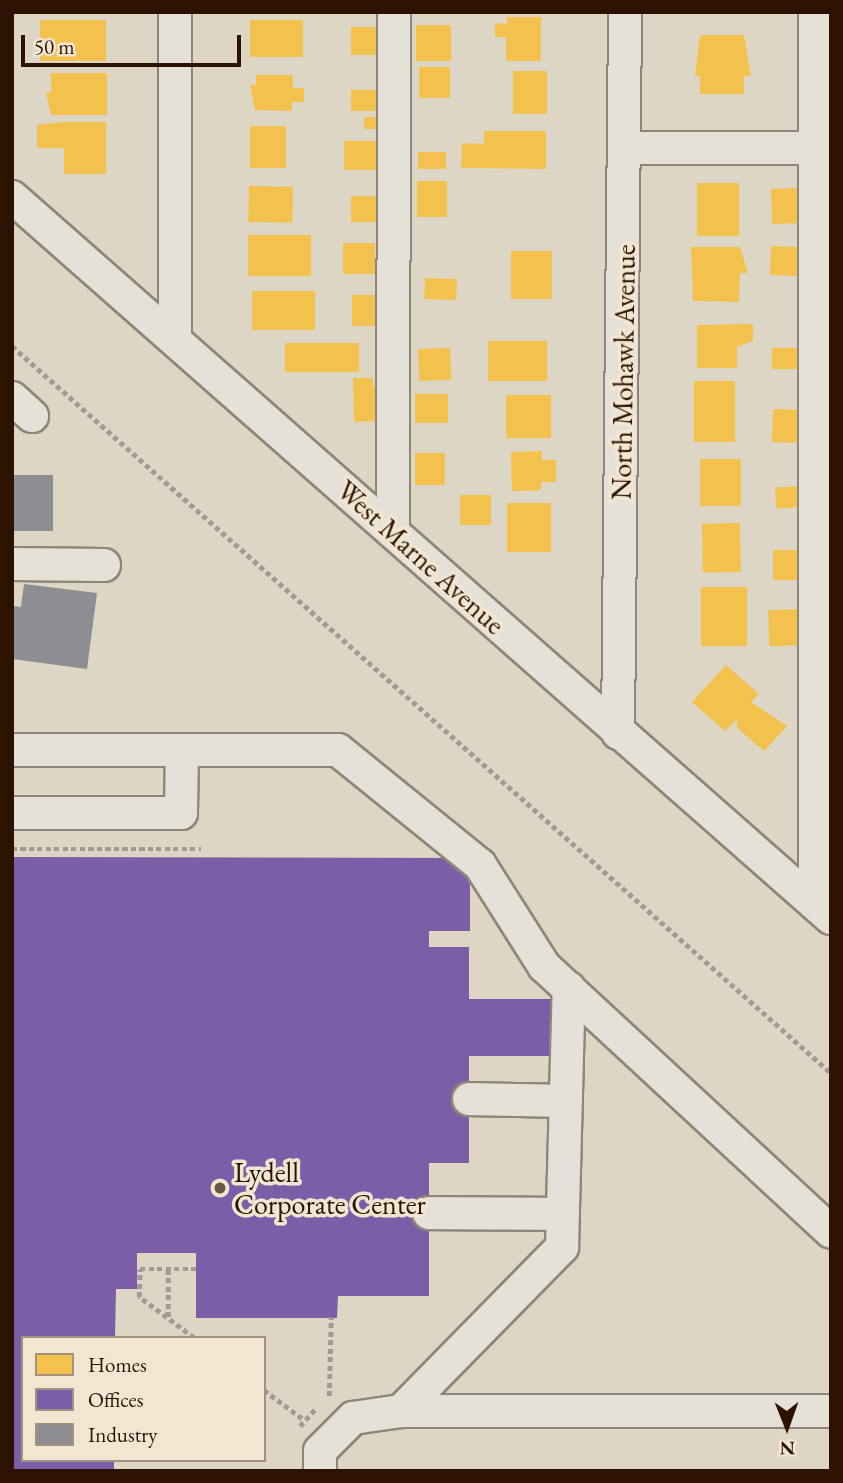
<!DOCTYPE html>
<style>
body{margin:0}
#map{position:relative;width:843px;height:1483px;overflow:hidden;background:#ded6c4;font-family:"EB Garamond",serif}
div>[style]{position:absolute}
.homes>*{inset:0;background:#f2c14e;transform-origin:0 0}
.offices>*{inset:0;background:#7b5ea7}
.industry>*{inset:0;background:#8d8d92;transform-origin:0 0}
.path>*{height:4.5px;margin-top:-2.25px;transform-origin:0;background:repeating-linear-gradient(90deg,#a29b93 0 5px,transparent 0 8.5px)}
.roads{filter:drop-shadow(2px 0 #8e867a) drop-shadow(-2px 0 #8e867a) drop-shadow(0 2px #8e867a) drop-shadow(0 -2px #8e867a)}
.minor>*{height:32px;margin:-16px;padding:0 16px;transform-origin:16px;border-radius:16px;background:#e6e1d8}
.dots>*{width:19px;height:19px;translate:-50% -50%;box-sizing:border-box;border:4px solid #f1e6d2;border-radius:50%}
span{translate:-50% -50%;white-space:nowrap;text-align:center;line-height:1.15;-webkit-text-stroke:7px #f1e6d2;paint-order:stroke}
.street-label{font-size:28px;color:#2d1201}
.poi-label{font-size:28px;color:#2d1201}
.left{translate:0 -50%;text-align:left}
.frame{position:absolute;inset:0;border:14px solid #2d1201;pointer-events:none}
.legend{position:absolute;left:21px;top:1336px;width:245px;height:126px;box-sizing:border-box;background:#f1e6d2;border:2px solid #a3917e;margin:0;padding:9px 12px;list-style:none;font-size:21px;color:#2d1201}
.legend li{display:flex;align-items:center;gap:14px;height:35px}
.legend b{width:35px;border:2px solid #a3917e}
.north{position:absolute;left:752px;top:1392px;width:70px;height:70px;-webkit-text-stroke:5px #f1e6d2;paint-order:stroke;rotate:179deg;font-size:19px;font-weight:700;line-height:28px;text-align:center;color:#2d1201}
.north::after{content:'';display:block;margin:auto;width:24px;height:32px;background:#2d1201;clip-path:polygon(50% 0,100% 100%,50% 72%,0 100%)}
.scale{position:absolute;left:21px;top:35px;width:220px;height:32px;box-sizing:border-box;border:4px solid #2d1201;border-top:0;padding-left:9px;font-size:21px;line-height:24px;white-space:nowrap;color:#2d1201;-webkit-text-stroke:5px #f1e6d2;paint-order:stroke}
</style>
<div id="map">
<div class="homes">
<i style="clip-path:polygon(507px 17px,541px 17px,541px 61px,506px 61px,506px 37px,495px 37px,495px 23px,507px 24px)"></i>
<i style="left:40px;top:20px;width:66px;height:41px"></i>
<i style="left:250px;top:20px;width:53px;height:37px"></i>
<i style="left:416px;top:25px;width:35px;height:36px"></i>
<i style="left:351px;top:27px;width:29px;height:28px"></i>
<i style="clip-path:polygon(700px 35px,744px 35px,751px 76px,744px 76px,744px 94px,700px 94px,700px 76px,695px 76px)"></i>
<i style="left:419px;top:67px;width:31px;height:31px"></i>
<i style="left:513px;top:71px;width:34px;height:43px"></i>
<i style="clip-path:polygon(51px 73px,107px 73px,107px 115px,51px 115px,46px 93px,51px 92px)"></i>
<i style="clip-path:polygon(256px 75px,293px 75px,293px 88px,304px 88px,304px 102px,292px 102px,292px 111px,255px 110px,250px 85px,256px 85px)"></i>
<i style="left:351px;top:90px;width:28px;height:21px"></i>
<i style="left:378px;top:117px;width:12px;height:14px;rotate:90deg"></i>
<i style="clip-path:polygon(63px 122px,106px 122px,106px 174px,64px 174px,64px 148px,37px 148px,37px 125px)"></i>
<i style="left:250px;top:126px;width:36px;height:42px"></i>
<i style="clip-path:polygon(484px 131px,546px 131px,546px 169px,461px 168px,462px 143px,484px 144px)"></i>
<i style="left:344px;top:141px;width:34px;height:29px"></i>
<i style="left:418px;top:152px;width:28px;height:17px"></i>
<i style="left:417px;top:181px;width:30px;height:36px"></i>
<i style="left:697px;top:183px;width:42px;height:53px"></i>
<i style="left:249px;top:186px;width:44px;height:36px;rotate:1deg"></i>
<i style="left:802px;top:188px;width:35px;height:31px;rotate:88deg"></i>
<i style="left:380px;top:196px;width:26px;height:29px;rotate:90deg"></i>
<i style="left:248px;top:235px;width:63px;height:41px"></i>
<i style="left:343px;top:243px;width:32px;height:31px"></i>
<i style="left:771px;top:246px;width:33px;height:29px;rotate:2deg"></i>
<i style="clip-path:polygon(691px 247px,740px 247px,748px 273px,740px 273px,739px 302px,693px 301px)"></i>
<i style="left:511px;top:251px;width:41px;height:48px"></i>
<i style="left:425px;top:278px;width:32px;height:21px;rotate:2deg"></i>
<i style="left:252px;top:291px;width:63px;height:39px"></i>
<i style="left:383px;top:295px;width:31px;height:31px;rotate:90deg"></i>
<i style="clip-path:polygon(753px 324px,753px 341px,737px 347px,737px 368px,697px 368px,697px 325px)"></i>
<i style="left:488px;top:341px;width:59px;height:40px"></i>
<i style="left:285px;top:343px;width:74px;height:29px"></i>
<i style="left:450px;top:348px;width:32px;height:32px;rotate:88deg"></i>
<i style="left:804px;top:348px;width:21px;height:32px;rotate:90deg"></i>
<i style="clip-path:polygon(353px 378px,373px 378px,373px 386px,382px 386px,382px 421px,354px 422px)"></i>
<i style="left:694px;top:381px;width:41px;height:61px"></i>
<i style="left:415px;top:394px;width:33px;height:29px"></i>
<i style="left:506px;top:395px;width:45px;height:43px"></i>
<i style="left:773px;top:409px;width:30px;height:33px;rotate:2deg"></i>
<i style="clip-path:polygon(542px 451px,542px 460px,556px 460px,556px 482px,541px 482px,541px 490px,512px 491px,511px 452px)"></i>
<i style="left:415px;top:453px;width:30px;height:32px"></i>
<i style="left:700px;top:459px;width:41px;height:47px"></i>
<i style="left:802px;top:486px;width:21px;height:27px;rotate:87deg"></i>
<i style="left:460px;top:495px;width:31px;height:30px"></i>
<i style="left:507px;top:503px;width:44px;height:49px"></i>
<i style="left:740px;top:523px;width:49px;height:38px;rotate:89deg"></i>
<i style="left:773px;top:550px;width:30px;height:30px"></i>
<i style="left:747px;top:587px;width:59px;height:46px;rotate:90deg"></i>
<i style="left:806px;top:609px;width:36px;height:38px;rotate:88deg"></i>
<i style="clip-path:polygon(726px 665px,759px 694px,751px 702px,787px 726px,764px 751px,737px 728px,737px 719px,725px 731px,692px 702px)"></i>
</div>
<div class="offices">
<i style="clip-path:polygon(12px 857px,457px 858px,470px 870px,470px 931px,429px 931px,429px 947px,469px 947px,469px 999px,555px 999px,555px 1056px,469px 1056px,469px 1163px,429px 1163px,429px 1296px,338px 1296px,337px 1318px,196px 1318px,196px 1253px,137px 1253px,137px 1289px,116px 1289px,115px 1338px,23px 1338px,23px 1460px,114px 1460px,114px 1471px,12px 1471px)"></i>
</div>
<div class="industry">
<i style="left:12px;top:475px;width:41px;height:56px"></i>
<i style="clip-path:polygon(24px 584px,97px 593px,87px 669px,12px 659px,12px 606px,21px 607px)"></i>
</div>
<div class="path">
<i style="left:12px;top:346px;width:1095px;rotate:41.59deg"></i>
<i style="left:12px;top:849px;width:189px"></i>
<i style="left:168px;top:1317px;width:48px;rotate:-90deg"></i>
<i style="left:194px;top:1338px;width:69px;rotate:-143.3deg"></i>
<i style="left:139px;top:1297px;width:28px;rotate:-88deg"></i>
<i style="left:140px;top:1269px;width:56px"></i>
<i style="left:264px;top:1390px;width:49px;rotate:36.6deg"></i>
<i style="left:329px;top:1396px;width:79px;rotate:-88.5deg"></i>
<i style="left:300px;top:1426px;width:25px;rotate:-48deg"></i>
</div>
<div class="roads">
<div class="minor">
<i style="left:815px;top:12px;width:892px;rotate:90deg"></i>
<i style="left:626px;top:148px;width:205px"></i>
<i style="left:12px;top:197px;width:1091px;rotate:41.36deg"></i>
<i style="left:175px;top:338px;width:326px;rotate:-90deg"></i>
<i style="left:12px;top:398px;width:27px;rotate:42deg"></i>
<i style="left:393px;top:532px;width:520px;rotate:-89.89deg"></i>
<i style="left:12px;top:564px;width:92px;rotate:0.6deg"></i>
<i style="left:618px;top:733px;width:721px;rotate:-89.44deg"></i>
<i style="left:12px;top:750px;width:326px"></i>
<i style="left:338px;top:750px;width:183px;rotate:39deg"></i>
<i style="left:480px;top:865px;width:120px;rotate:57.6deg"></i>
<i style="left:544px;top:966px;width:391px;rotate:42.8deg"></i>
<i style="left:12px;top:813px;width:169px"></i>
<i style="left:181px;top:813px;width:63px;rotate:-89.1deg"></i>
<i style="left:469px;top:1099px;width:97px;rotate:1.2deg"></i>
<i style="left:429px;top:1213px;width:134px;rotate:0.4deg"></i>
<i style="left:401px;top:1411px;width:430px"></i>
<i style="left:320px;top:1471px;width:20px;rotate:-90deg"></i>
<i style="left:320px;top:1451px;width:47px;rotate:-45deg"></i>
<i style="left:353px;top:1418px;width:49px;rotate:-8.3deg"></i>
<i style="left:401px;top:1411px;width:230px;rotate:-45.5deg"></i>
<i style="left:562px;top:1247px;width:259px;rotate:-88.5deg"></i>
</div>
</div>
<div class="dots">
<i style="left:220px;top:1188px;background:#6b5745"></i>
</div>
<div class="street-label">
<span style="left:623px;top:372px;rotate:-89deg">North Mohawk Avenue</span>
<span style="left:421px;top:557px;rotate:42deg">West Marne Avenue</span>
</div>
<div class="poi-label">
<span class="left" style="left:234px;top:1188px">Lydell<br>Corporate Center</span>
</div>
<div class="frame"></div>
<ul class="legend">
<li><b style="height:19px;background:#f2c14e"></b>Homes</li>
<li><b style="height:19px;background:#7b5ea7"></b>Offices</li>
<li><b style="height:19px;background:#8d8d92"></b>Industry</li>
</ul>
<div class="north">N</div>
<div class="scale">50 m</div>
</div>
